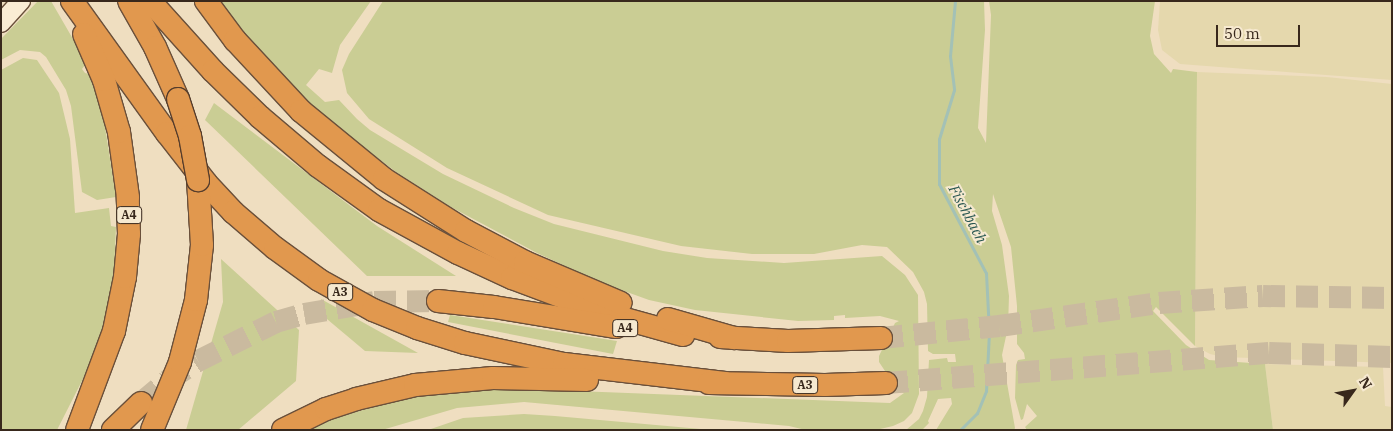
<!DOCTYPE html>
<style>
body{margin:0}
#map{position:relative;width:1393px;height:431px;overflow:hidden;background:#efdec0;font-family:"IBM Plex Serif",serif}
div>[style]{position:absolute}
.farmland>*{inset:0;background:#e5d8ad}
.green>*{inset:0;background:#cacd94}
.stream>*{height:3px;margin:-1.5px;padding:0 1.5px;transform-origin:1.5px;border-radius:1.5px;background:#a3c1b6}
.highway-tunnel>*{height:22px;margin-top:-11px;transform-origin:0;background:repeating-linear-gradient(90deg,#caba9f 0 22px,transparent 0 33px)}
.roads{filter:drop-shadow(1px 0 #6a503b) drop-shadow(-1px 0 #6a503b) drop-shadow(0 1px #6a503b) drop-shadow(0 -1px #6a503b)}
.secondary>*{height:18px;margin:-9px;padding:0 9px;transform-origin:9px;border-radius:9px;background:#faecd4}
.highway>*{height:22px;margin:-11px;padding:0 11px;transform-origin:11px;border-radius:11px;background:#e1984e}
.bridges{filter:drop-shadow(1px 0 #563d2c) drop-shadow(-1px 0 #563d2c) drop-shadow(0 1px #563d2c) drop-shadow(0 -1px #563d2c)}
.highway-bridge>*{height:22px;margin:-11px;padding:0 11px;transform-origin:11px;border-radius:11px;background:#e1984e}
span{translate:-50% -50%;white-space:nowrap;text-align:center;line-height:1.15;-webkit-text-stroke:4px #f6e9d0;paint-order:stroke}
.shield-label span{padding:1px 4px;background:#f6e9d0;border:1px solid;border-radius:4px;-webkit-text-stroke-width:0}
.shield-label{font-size:12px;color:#38281c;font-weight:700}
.water-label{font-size:15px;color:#2b5852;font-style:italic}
.frame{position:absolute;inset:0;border:2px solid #38281c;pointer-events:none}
.north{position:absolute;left:1328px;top:366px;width:50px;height:50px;-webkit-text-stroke:4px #f6e9d0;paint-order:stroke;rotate:58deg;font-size:14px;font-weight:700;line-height:20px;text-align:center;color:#38281c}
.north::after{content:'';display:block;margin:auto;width:18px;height:22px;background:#38281c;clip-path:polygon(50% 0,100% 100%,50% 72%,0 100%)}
.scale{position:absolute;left:1216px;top:25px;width:84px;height:22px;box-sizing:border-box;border:2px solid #38281c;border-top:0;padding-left:6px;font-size:15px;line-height:18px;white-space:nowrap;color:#38281c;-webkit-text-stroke:4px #f6e9d0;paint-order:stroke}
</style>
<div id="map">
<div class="farmland">
<i style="clip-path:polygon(1160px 1px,1392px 1px,1392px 80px,1180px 64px,1162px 50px,1158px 30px)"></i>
<i style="clip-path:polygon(1197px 72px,1327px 77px,1392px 84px,1392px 363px,1223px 357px,1210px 354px,1195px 346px)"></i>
<i style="clip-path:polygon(1265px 364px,1383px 367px,1385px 406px,1392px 407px,1392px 430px,1273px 430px)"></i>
</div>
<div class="green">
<i style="clip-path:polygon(38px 1px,51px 1px,77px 46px,85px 65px,82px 69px,85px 73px,89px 74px,92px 79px,103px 114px,116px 197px,97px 200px,82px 192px,71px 106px,66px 90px,46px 57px,40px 52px,20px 50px,1px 60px,1px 39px)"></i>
<i style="clip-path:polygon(216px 1px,371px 1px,340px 45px,332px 73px,319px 69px,306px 85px,325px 102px,339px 100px,357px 119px,370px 130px,443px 174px,514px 208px,554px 224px,663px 251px,707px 258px,784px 263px,882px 256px,905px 275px,918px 295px,919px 394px,912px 413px,904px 421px,893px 426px,880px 429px,806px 430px,789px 426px,524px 402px,457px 408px,382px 430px,310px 430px,330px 419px,415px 396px,458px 390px,550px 390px,890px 403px,904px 393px,899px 392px,879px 362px,879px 356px,895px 323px,899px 321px,880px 316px,845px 318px,845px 315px,834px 316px,834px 320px,798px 321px,695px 310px,649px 300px,602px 283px,537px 253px,449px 206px,396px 172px,337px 127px,294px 90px)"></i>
<i style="clip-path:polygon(383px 1px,984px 1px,985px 30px,978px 128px,986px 143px,991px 15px,989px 1px,1155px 1px,1150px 36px,1154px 54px,1171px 73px,1173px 69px,1197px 72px,1195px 346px,1156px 307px,1153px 311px,1186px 345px,1209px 360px,1265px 364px,1273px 430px,1027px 430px,1025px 427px,1037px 416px,1027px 404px,1023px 419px,1021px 420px,1015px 398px,1016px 365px,1018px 360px,1025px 359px,1024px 353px,1017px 344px,1017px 306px,1011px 247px,993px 194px,992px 211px,1002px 245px,1009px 296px,1008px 327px,1002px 355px,1015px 428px,1014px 430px,936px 430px,952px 404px,951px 398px,938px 399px,928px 421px,929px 423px,923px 429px,906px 430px,919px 419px,923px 411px,927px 397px,929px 360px,947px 358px,948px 362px,956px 362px,955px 354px,933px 354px,928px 351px,927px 304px,924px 292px,913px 272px,887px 247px,862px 245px,814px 254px,752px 254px,681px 246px,548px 215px,447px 168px,369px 119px,347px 93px,342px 70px,349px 54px)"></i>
<i style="clip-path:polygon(23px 58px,37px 60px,59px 93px,70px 139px,75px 213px,109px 208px,111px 226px,116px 227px,114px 273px,104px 325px,88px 369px,57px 430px,1px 430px,1px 70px)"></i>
<i style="clip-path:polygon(214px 103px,377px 226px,456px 276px,367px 276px,205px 120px)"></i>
<i style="clip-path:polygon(221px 259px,299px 330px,296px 381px,238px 430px,186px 430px,223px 302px)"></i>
<i style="clip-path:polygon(321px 299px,418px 353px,365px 351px,321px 314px)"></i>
<i style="clip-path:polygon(450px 315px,617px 341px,613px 354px,448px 322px)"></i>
<i style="clip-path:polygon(524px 414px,555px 416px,712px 430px,428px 430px,463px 418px)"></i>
</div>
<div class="stream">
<i style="left:955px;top:1px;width:55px;rotate:95.2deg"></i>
<i style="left:950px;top:56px;width:34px;rotate:83deg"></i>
<i style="left:954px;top:90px;width:51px;rotate:107deg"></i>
<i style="left:939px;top:139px;width:45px;rotate:90deg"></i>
<i style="left:939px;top:184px;width:101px;rotate:62.2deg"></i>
<i style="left:986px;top:273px;width:59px;rotate:87.1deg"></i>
<i style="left:989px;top:332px;width:59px;rotate:92.9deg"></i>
<i style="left:986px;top:391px;width:24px;rotate:112deg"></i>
<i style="left:977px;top:413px;width:24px;rotate:135deg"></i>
</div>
<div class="highway-tunnel">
<i style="left:881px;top:338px;width:119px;rotate:-5.8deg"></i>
<i style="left:999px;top:326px;width:162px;rotate:-8.2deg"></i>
<i style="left:1159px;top:303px;width:104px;rotate:-3.9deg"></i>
<i style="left:1263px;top:296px;width:129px;rotate:0.9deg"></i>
<i style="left:886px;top:383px;width:384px;rotate:-4.5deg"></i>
<i style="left:1269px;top:353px;width:123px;rotate:1.9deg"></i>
<i style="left:141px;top:403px;width:34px;rotate:-40deg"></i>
<i style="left:167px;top:381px;width:37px;rotate:-33deg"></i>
<i style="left:198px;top:361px;width:87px;rotate:-26.6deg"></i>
<i style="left:276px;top:322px;width:29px;rotate:-16deg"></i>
<i style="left:304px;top:314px;width:71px;rotate:-9.7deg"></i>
<i style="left:374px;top:302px;width:64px;rotate:-0.9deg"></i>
</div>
<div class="roads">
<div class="secondary">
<i style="left:1px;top:23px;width:30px;rotate:-48deg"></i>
</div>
<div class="highway">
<i style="left:72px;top:1px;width:163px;rotate:54.3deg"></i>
<i style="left:167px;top:133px;width:63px;rotate:52deg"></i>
<i style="left:206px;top:183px;width:40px;rotate:47deg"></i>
<i style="left:233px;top:212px;width:55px;rotate:40.6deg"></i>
<i style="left:275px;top:248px;width:54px;rotate:36deg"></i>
<i style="left:319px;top:280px;width:62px;rotate:29.1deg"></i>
<i style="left:373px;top:310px;width:48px;rotate:22.2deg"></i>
<i style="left:417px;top:328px;width:50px;rotate:17.4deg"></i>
<i style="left:465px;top:343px;width:101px;rotate:12deg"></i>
<i style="left:564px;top:364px;width:162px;rotate:6.7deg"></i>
<i style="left:129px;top:1px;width:53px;rotate:60.5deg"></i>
<i style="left:155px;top:47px;width:57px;rotate:66.1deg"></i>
<i style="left:150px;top:1px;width:94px;rotate:48deg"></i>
<i style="left:213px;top:71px;width:66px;rotate:44.4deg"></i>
<i style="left:260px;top:117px;width:76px;rotate:40.2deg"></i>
<i style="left:318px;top:166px;width:75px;rotate:35.8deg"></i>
<i style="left:379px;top:210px;width:90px;rotate:28.6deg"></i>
<i style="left:458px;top:253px;width:60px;rotate:24.8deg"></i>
<i style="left:512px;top:278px;width:106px;rotate:20.5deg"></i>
<i style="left:611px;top:315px;width:75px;rotate:15.5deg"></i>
<i style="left:206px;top:1px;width:49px;rotate:53.4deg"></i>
<i style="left:235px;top:40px;width:97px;rotate:47.1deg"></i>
<i style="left:301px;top:111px;width:107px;rotate:39.3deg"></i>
<i style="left:384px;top:179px;width:97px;rotate:32.4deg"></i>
<i style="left:466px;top:231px;width:67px;rotate:27.7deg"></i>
<i style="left:525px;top:262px;width:104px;rotate:23.1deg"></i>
<i style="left:438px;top:301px;width:56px;rotate:6.1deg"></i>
<i style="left:494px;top:307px;width:124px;rotate:9.3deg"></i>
<i style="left:668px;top:319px;width:69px;rotate:16.1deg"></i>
<i style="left:720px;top:337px;width:68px;rotate:3.4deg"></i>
<i style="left:788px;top:341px;width:93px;rotate:-1.8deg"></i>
<i style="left:709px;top:383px;width:116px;rotate:1deg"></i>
<i style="left:825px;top:385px;width:61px;rotate:-1.9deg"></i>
<i style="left:77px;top:430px;width:106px;rotate:-69.5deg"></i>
<i style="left:114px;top:331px;width:55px;rotate:-78.5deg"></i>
<i style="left:125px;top:277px;width:43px;rotate:-84.7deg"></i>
<i style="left:129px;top:234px;width:37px;rotate:-92deg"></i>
<i style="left:128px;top:197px;width:66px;rotate:-97.9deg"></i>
<i style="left:119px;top:132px;width:54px;rotate:-106.1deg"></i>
<i style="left:104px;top:80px;width:50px;rotate:-113.5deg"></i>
<i style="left:113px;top:430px;width:39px;rotate:-44deg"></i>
<i style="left:152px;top:430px;width:74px;rotate:-67.6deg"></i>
<i style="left:180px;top:362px;width:64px;rotate:-75.5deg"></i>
<i style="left:196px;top:300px;width:55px;rotate:-83.8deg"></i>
<i style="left:202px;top:245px;width:65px;rotate:-93.5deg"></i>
<i style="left:283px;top:430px;width:48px;rotate:-26deg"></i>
<i style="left:326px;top:409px;width:32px;rotate:-18deg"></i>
<i style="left:356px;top:399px;width:61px;rotate:-13.3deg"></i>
<i style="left:415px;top:385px;width:78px;rotate:-5.1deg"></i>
<i style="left:493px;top:378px;width:94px;rotate:1.2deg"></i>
</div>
</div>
<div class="bridges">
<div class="highway-bridge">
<i style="left:178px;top:99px;width:39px;rotate:72deg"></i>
<i style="left:190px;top:136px;width:45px;rotate:79.7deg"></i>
</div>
</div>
<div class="shield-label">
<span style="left:129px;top:215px">A4</span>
<span style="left:340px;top:292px">A3</span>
<span style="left:625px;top:328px">A4</span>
<span style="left:805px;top:385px">A3</span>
</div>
<div class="water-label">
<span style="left:968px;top:214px;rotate:62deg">Fischbach</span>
</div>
<div class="frame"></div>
<div class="north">N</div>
<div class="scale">50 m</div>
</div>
